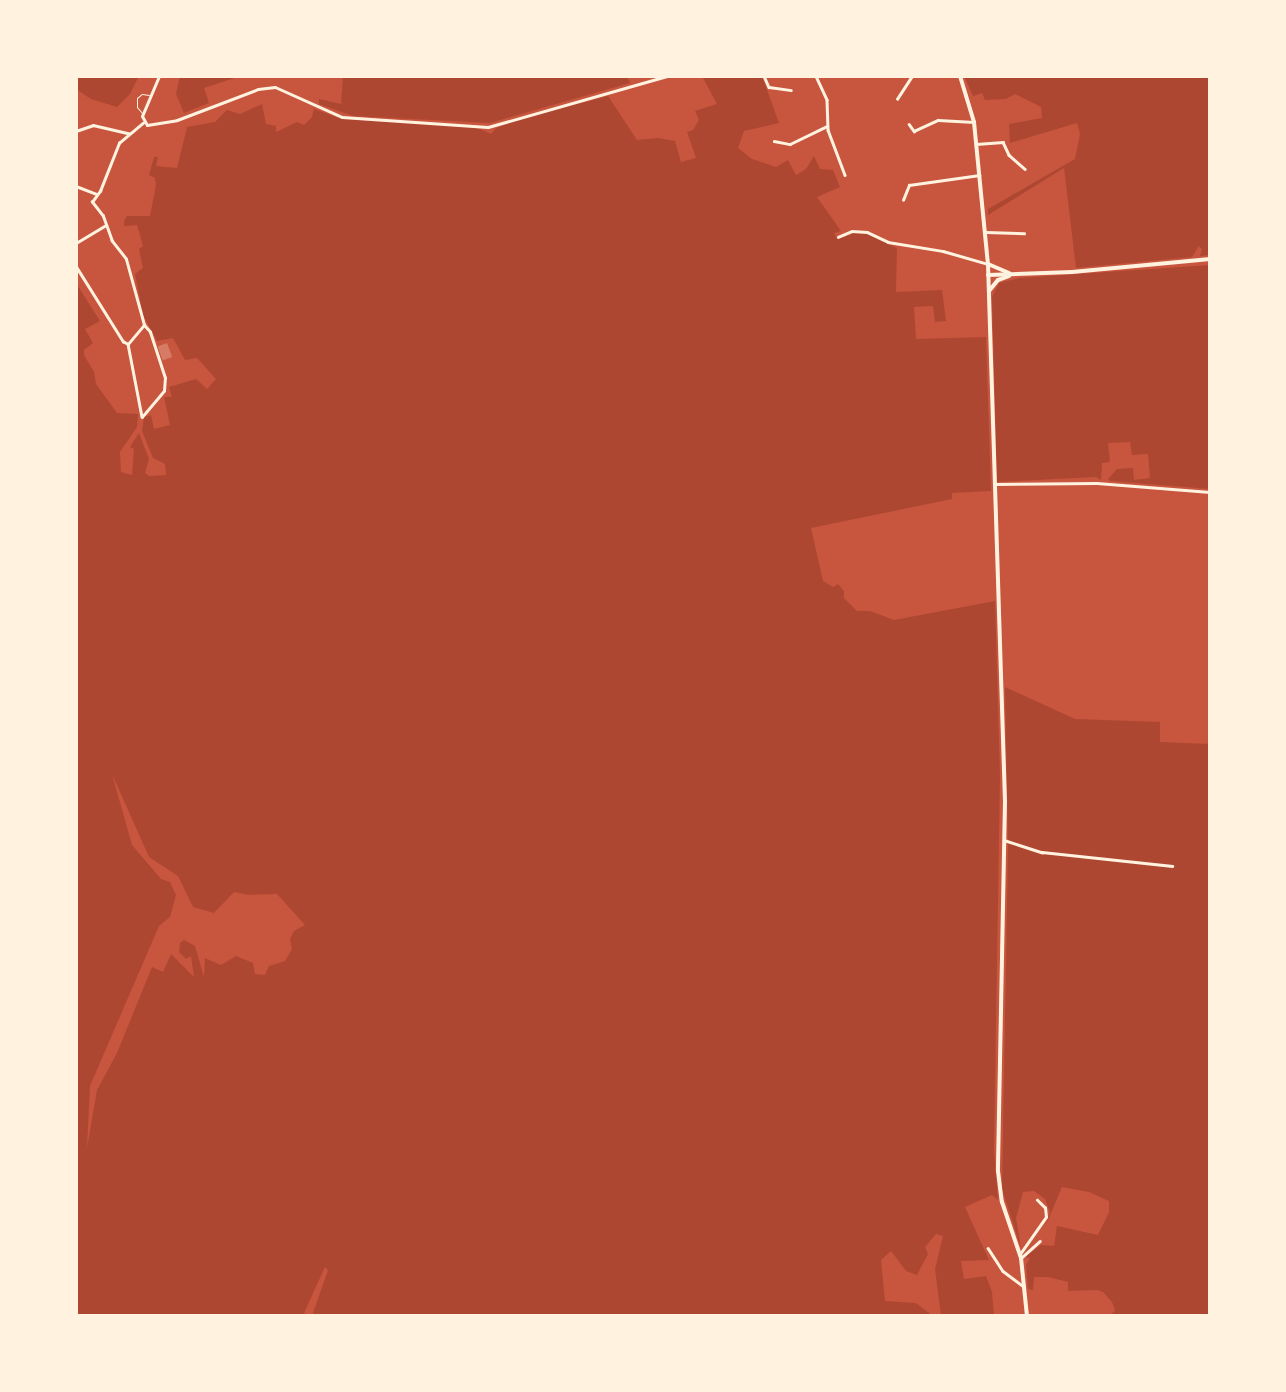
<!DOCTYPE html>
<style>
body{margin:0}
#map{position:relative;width:1286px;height:1392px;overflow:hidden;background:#c8553d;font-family:"Golos Text",sans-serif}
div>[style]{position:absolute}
.green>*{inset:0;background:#ae4732}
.building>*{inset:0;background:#d67c66;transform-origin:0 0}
.service>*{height:1px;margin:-0.5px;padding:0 0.5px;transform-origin:0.5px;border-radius:0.5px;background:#fff3e0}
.minor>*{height:2.5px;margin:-1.25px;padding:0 1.25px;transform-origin:1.25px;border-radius:1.25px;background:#fff3e0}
.tertiary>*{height:3px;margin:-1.5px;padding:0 1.5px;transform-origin:1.5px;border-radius:1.5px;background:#fff3e0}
.secondary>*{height:4px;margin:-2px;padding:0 2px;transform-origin:2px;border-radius:2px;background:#fff3e0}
span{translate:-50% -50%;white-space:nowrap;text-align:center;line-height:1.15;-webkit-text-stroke:4px #fff3e0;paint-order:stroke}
.frame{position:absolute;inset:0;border:78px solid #fff3e0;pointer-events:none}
</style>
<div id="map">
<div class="green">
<i style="clip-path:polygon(76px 76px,139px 76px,130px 94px,117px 107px,91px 99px,76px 89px)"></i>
<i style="clip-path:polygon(180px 76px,241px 76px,204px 88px,209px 103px,184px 113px,176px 94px)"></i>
<i style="clip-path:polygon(343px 76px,627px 76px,630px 83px,490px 123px,353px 116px,319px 104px,319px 99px,341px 104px)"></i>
<i style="clip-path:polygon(evenodd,702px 76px,762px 76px,779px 123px,744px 131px,738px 148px,752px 159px,776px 167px,788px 160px,796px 175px,806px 169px,814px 156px,820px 169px,833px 170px,840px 187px,817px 197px,841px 231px,834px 233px,837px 239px,855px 233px,867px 234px,897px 248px,896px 292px,942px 290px,946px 321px,935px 322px,933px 306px,914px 307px,916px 339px,986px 337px,991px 491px,952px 493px,952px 499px,811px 528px,823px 581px,833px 587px,838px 584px,844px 591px,844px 598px,857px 611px,870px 611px,894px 620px,995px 601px,1000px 776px,994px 1150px,998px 1200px,992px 1195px,965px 1207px,989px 1260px,961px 1261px,964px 1279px,986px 1276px,992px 1292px,994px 1316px,941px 1316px,935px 1269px,943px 1236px,936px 1234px,925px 1247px,928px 1254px,917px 1275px,906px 1271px,891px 1251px,881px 1260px,885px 1301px,916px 1303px,933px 1316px,318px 1316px,313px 1313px,328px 1270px,325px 1267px,304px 1313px,309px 1316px,76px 1316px,76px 283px,100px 321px,85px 329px,93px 343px,84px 350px,84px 355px,94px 372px,96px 384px,117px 413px,138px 414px,137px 427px,120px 452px,121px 472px,132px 475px,134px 449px,130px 447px,139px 433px,149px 459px,145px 473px,149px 476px,166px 475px,165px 464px,153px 458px,142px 431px,144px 417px,151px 415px,154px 429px,170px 425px,164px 397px,172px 397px,169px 387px,196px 379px,207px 389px,216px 379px,197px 358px,185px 360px,173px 338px,157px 341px,143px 315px,135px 274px,143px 268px,139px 249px,143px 246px,137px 225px,124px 226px,124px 221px,127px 216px,150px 216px,156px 185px,155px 178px,149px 175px,154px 157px,158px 157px,156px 166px,177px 168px,187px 127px,215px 122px,227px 110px,240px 114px,262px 104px,266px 124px,276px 126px,276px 132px,297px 122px,304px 125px,312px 117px,314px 109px,342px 119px,475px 127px,491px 134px,496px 128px,523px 118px,608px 96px,637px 140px,658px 138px,675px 141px,681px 162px,696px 158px,687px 132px,693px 130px,699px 120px,695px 111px,717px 104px,702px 76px,112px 774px,149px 857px,178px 876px,193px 907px,214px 913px,234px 892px,249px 895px,277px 894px,305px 925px,294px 931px,290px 939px,292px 949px,285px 961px,269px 966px,265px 975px,255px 974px,253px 963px,236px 956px,221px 965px,205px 958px,204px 977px,195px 946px,184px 940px,180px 943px,179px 952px,186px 959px,191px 956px,194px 977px,171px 954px,163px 972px,152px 967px,117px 1053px,97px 1090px,87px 1148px,90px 1086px,159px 926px,170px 917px,176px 895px,170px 882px,161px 879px,132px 845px,112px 774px)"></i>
<i style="clip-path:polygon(964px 76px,1210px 76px,1210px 255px,1200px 256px,1202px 249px,1199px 246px,1192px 257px,1076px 268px,1064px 168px,988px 215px,988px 209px,1075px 159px,1080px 134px,1077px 123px,1010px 143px,1009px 124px,1042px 118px,1041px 107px,1015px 94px,1006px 99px,985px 100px,982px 93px,973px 96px)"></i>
<i style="clip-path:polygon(1210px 265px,1210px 489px,1110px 481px,1108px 479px,1117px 469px,1133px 468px,1134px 480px,1150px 478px,1148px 454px,1132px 455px,1130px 442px,1108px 443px,1110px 462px,1102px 463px,1101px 480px,1096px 477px,997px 482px,992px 297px,999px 283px,1019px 278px)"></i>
<i style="clip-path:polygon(1005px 687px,1075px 719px,1160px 722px,1160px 742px,1210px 744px,1210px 1316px,1110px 1316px,1115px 1310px,1112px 1302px,1103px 1292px,1097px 1290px,1068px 1291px,1068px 1282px,1048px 1277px,1034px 1277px,1033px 1290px,1028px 1289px,1026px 1265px,1030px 1258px,1025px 1257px,1041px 1245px,1054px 1246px,1057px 1226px,1098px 1235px,1109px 1212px,1109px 1201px,1089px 1192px,1062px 1187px,1045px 1227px,1050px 1212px,1045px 1199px,1034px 1191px,1023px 1192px,1016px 1218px,1021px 1248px,1002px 1189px,1008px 847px)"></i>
</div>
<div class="building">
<i style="left:167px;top:343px;width:15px;height:10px;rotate:70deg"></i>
</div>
<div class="service">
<i style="left:142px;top:113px;width:8px;rotate:-130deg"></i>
<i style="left:137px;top:107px;width:9px;rotate:-90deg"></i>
<i style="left:137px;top:98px;width:6px;rotate:-39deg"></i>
<i style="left:142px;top:94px;width:7px;rotate:8deg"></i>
</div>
<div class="minor">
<i style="left:764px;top:76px;width:12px;rotate:66deg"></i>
<i style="left:769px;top:87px;width:22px;rotate:8deg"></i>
<i style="left:816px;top:76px;width:26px;rotate:65deg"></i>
<i style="left:827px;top:100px;width:30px;rotate:88deg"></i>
<i style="left:828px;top:130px;width:48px;rotate:69.3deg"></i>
<i style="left:897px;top:99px;width:27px;rotate:-57deg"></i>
<i style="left:909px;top:124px;width:9px;rotate:54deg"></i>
<i style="left:914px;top:131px;width:26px;rotate:-25deg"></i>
<i style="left:938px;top:120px;width:36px;rotate:3deg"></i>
<i style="left:76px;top:131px;width:18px;rotate:-19deg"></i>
<i style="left:93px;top:125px;width:37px;rotate:13deg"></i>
<i style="left:774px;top:141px;width:16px;rotate:11deg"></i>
<i style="left:790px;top:144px;width:41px;rotate:-25.9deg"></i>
<i style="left:976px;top:144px;width:27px;rotate:-4deg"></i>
<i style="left:1003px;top:142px;width:14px;rotate:65deg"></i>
<i style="left:1009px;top:155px;width:21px;rotate:41deg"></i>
<i style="left:76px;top:186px;width:22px;rotate:21deg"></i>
<i style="left:903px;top:200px;width:16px;rotate:-68deg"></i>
<i style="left:909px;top:185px;width:71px;rotate:-8.1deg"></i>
<i style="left:986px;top:232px;width:38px;rotate:2deg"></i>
<i style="left:838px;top:237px;width:15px;rotate:-23deg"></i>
<i style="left:852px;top:231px;width:15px;rotate:4deg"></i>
<i style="left:867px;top:232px;width:23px;rotate:25deg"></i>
<i style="left:888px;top:242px;width:56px;rotate:9.3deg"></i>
<i style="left:943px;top:251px;width:47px;rotate:16.1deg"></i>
<i style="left:76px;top:243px;width:35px;rotate:-31deg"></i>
<i style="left:76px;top:266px;width:89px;rotate:57.9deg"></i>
<i style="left:123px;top:341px;width:6px;rotate:31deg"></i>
<i style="left:128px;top:344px;width:74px;rotate:79.1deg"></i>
<i style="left:142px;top:417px;width:34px;rotate:-50deg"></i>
<i style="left:164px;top:391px;width:13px;rotate:-86deg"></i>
<i style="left:165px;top:378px;width:48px;rotate:-108.1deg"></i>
<i style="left:150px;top:332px;width:9px;rotate:-131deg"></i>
<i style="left:144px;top:325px;width:68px;rotate:-105.3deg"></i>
<i style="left:126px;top:259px;width:23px;rotate:-128deg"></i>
<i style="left:112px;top:241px;width:27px;rotate:-110deg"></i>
<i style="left:103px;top:216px;width:18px;rotate:-128deg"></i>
<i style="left:92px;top:202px;width:14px;rotate:-54deg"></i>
<i style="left:100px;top:191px;width:52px;rotate:-68.4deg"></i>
<i style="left:119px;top:143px;width:31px;rotate:-40deg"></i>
<i style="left:128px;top:344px;width:25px;rotate:-50deg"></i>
<i style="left:995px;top:484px;width:102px;rotate:-0.6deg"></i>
<i style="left:1097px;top:483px;width:113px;rotate:4.6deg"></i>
<i style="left:1004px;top:840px;width:40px;rotate:18deg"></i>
<i style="left:1042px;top:852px;width:131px;rotate:6.1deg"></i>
<i style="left:988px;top:1248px;width:27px;rotate:57deg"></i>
<i style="left:1003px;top:1271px;width:26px;rotate:37deg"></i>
<i style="left:1020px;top:1254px;width:45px;rotate:-54.9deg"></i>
<i style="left:1046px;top:1217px;width:9px;rotate:-96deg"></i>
<i style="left:1045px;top:1208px;width:11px;rotate:-135deg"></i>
<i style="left:1021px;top:1258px;width:25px;rotate:-42deg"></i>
</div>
<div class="tertiary">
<i style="left:159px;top:76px;width:43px;rotate:113deg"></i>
<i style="left:142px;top:116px;width:10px;rotate:61deg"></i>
<i style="left:147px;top:125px;width:30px;rotate:-9deg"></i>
<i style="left:177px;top:120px;width:87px;rotate:-20.9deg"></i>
<i style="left:258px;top:89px;width:17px;rotate:-7deg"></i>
<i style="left:275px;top:87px;width:73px;rotate:24.1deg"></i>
<i style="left:342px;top:117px;width:146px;rotate:3.9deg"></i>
<i style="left:488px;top:127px;width:186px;rotate:-15.9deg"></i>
</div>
<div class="secondary">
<i style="left:960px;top:76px;width:48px;rotate:73.1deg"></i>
<i style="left:974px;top:122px;width:143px;rotate:84.4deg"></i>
<i style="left:988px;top:264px;width:537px;rotate:88.19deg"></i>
<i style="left:1005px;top:801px;width:370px;rotate:91.1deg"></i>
<i style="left:998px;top:1171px;width:31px;rotate:83deg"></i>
<i style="left:1002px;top:1202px;width:59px;rotate:71.3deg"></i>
<i style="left:1021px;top:1258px;width:58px;rotate:84.1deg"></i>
<i style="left:988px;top:264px;width:23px;rotate:23deg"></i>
<i style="left:988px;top:275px;width:84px;rotate:-2deg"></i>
<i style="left:1072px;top:272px;width:139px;rotate:-5.4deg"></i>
<i style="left:989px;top:291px;width:14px;rotate:-51deg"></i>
<i style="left:998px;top:280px;width:12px;rotate:-20deg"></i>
</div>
<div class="frame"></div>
</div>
